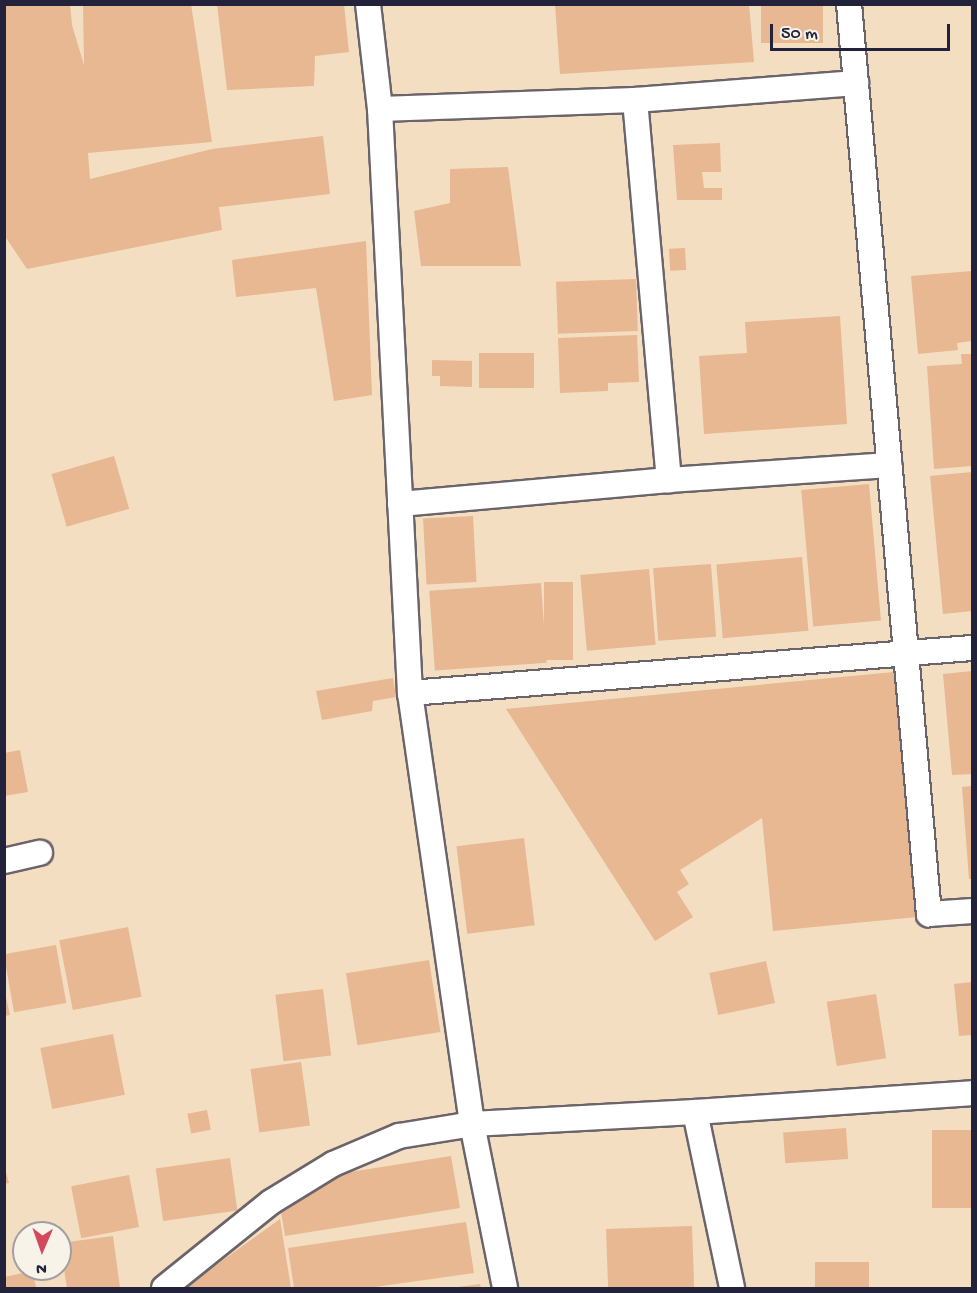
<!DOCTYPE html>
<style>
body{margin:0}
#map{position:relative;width:977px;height:1293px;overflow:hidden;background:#f3dec2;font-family:"Gochi Hand",sans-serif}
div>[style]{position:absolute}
.building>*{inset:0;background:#e7b891;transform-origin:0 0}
.roads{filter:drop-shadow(2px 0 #6b646a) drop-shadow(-2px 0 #6b646a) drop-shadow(0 2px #6b646a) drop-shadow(0 -2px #6b646a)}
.minor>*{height:24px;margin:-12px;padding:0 12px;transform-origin:12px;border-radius:12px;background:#fff}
span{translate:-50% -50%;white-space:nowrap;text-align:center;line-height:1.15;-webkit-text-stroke:4.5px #f7f3e8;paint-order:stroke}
.frame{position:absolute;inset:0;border:6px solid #22223b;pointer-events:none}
.north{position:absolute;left:12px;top:1221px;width:60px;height:60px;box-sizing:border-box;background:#f7f3e8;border:2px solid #a29fa3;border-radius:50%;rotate:182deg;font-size:16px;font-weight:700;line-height:24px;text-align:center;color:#22223b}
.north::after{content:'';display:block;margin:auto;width:21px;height:27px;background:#d1495b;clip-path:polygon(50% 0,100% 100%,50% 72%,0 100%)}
.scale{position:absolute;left:770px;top:24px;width:180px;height:27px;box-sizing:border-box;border:3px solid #22223b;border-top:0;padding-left:8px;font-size:18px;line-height:21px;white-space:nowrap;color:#22223b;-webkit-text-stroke:4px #f7f3e8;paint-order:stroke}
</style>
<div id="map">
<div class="building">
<i style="clip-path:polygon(4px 4px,70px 4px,72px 25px,84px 65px,83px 4px,191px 4px,212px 142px,88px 153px,90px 179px,212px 149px,323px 136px,330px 194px,219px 207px,222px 230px,27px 269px,4px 235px)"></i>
<i style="clip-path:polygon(217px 4px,344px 4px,349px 52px,315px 56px,314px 86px,227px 90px)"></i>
<i style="clip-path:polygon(555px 4px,749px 4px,754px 62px,560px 74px)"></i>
<i style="left:761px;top:4px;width:62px;height:39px"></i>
<i style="clip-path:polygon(720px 143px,721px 172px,702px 172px,704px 188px,722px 188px,722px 200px,677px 200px,673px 145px)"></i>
<i style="clip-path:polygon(508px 167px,521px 266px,421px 266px,414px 211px,450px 203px,450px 169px)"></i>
<i style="clip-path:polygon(366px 241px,372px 395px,334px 401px,316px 288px,236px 297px,232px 260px)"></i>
<i style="left:685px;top:248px;width:22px;height:16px;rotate:87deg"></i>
<i style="clip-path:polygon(972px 271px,972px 341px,957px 343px,958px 350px,918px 354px,911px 276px)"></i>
<i style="left:636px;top:279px;width:52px;height:80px;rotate:88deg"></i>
<i style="clip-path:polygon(840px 316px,847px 424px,704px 434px,699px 356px,747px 353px,745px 322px)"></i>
<i style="clip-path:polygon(637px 335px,639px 382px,608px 383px,608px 391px,560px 393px,558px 338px)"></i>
<i style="left:479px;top:353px;width:55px;height:35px"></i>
<i style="clip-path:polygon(961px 354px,972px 354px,972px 466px,934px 469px,927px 366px,962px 364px)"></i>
<i style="clip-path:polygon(432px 360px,472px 361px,472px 387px,440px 386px,440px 376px,432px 376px)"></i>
<i style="left:114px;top:456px;width:55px;height:65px;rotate:74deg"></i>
<i style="clip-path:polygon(972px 472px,972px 611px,943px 614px,930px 476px)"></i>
<i style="left:869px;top:484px;width:137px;height:68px;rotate:85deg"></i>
<i style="left:473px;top:516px;width:66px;height:50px;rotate:87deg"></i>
<i style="left:802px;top:557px;width:74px;height:86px;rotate:85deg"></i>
<i style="left:711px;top:564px;width:73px;height:58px;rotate:86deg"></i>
<i style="left:649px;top:569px;width:76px;height:69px;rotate:85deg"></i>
<i style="left:544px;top:582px;width:29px;height:78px"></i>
<i style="left:541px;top:583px;width:80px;height:112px;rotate:86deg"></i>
<i style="clip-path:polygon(972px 671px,972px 774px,952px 775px,943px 674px)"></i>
<i style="clip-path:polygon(894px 672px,917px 917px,773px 931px,762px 818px,680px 870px,689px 884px,677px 892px,693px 917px,655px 941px,506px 709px)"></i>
<i style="clip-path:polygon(393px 678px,396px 697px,373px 701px,372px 711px,322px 720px,316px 691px)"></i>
<i style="clip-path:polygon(20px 750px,28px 792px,4px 796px,4px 753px)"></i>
<i style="clip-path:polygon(972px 786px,972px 879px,969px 879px,962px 787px)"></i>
<i style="left:524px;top:838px;width:88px;height:68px;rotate:83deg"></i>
<i style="left:128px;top:927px;width:71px;height:70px;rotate:79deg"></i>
<i style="left:56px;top:945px;width:59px;height:53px;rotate:80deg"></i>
<i style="left:429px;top:960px;width:73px;height:84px;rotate:81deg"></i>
<i style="left:766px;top:961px;width:43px;height:58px;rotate:78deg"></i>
<i style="clip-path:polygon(972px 982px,972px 1035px,959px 1036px,954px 984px)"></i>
<i style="clip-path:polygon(4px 989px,10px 1015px,4px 1016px)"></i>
<i style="left:323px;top:989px;width:67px;height:48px;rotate:83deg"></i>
<i style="left:876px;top:994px;width:65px;height:50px;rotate:81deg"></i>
<i style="left:113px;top:1034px;width:62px;height:74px;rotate:79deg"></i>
<i style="left:301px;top:1062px;width:64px;height:51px;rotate:82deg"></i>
<i style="left:207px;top:1110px;width:20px;height:20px;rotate:79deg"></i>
<i style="left:846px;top:1128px;width:31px;height:63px;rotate:86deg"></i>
<i style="left:972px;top:1130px;width:78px;height:40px;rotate:90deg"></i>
<i style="clip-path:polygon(451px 1156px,460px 1208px,285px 1236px,281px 1212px,331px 1175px)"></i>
<i style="left:230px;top:1158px;width:53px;height:75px;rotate:82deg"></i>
<i style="clip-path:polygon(4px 1165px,9px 1183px,4px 1184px)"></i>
<i style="left:129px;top:1175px;width:53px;height:59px;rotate:79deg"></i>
<i style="clip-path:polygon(280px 1219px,291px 1288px,184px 1288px)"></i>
<i style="clip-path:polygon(466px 1222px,474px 1273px,368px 1288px,294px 1288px,288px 1248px)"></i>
<i style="left:692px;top:1226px;width:62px;height:86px;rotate:88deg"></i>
<i style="clip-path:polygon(113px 1236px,120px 1288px,67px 1288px,60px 1243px)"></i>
<i style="left:815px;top:1262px;width:54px;height:26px"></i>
<i style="clip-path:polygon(33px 1271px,36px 1288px,4px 1288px,4px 1277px)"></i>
<i style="clip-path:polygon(480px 1284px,481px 1288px,458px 1288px,458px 1287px)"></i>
</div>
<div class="roads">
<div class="minor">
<i style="left:368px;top:4px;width:106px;rotate:83.5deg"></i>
<i style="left:380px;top:109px;width:585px;rotate:87.06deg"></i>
<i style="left:410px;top:693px;width:435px;rotate:81.8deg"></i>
<i style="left:472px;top:1124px;width:167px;rotate:78.6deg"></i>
<i style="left:849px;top:4px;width:914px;rotate:84.98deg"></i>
<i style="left:929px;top:914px;width:43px;rotate:-4deg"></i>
<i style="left:635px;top:100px;width:382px;rotate:84.9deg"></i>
<i style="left:380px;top:109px;width:255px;rotate:-2deg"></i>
<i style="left:635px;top:100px;width:222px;rotate:-4.4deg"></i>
<i style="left:400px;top:504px;width:270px;rotate:-5.1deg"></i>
<i style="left:669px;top:480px;width:221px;rotate:-3.9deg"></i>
<i style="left:410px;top:693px;width:564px;rotate:-4.58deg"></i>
<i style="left:4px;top:861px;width:37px;rotate:-13deg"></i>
<i style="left:695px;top:1112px;width:180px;rotate:78.1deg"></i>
<i style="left:164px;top:1288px;width:137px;rotate:-38.8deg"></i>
<i style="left:271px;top:1202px;width:73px;rotate:-31.5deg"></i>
<i style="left:333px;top:1164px;width:72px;rotate:-23deg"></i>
<i style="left:399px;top:1136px;width:74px;rotate:-9.3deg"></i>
<i style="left:472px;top:1124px;width:223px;rotate:-3.1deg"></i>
<i style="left:695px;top:1112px;width:278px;rotate:-3.9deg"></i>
</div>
</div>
<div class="frame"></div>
<div class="north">N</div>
<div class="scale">50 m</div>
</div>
